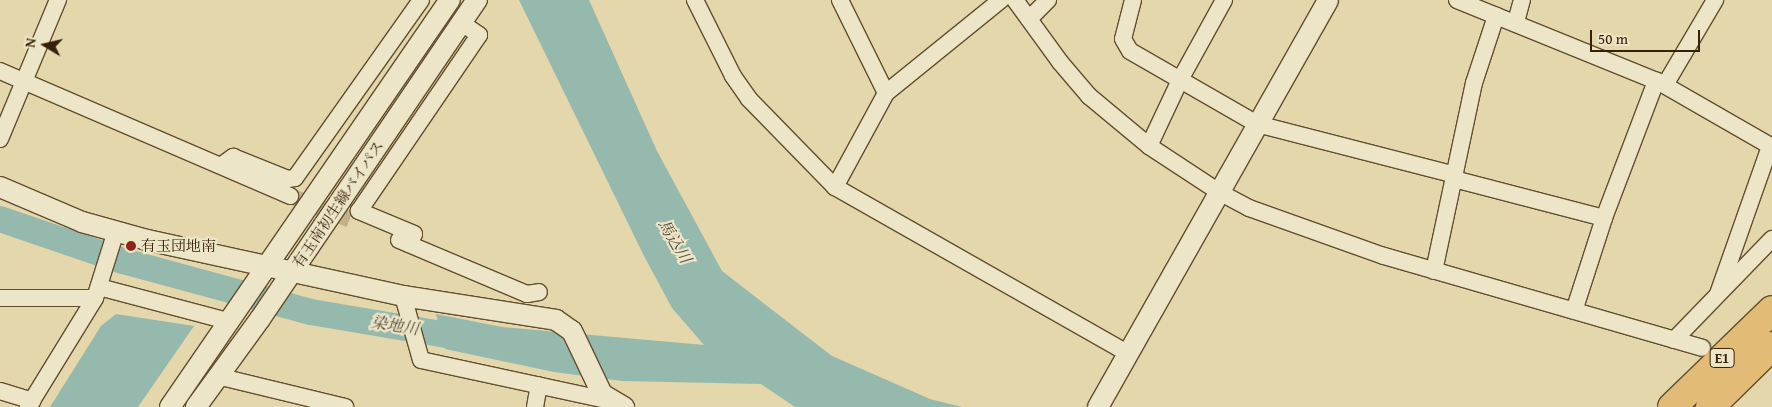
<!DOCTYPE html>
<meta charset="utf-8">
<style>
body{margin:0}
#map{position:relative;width:1772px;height:407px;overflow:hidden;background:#e3d7ab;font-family:"Gentium Book Plus","Noto Serif JP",serif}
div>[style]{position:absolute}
.water>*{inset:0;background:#95b9ac}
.river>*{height:26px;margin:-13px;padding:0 13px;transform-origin:13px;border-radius:13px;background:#95b9ac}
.minor-tunnel>*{height:16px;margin-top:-8px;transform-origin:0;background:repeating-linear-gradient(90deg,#c1b28a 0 16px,transparent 0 24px)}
.roads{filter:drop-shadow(1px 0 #634e2f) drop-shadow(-1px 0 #634e2f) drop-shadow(0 1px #634e2f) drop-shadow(0 -1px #634e2f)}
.minor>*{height:16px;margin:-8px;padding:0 8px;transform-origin:8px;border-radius:8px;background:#ede5c8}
.tertiary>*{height:20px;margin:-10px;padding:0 10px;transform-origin:10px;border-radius:10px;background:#ede5c8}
.motorway>*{height:28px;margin:-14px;padding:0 14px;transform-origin:14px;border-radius:14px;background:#e2bc76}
.dots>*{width:14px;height:14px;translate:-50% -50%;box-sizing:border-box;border:2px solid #ede5c8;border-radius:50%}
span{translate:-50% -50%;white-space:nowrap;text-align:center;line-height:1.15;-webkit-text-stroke:4.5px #ede5c8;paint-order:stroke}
.shield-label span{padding:1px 4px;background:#ede5c8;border:1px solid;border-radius:4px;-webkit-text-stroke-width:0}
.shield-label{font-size:14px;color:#382006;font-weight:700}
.street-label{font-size:15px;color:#382006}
.poi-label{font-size:15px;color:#382006}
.left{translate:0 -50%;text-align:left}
.water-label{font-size:16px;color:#544e38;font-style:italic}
.north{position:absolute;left:20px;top:20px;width:50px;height:50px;-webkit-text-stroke:4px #ede5c8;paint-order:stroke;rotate:279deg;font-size:14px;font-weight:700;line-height:20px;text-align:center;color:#382006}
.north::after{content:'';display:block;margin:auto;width:18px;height:22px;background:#382006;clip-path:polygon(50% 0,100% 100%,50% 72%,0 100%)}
.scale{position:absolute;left:1590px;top:30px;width:110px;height:22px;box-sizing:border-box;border:2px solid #382006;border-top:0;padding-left:6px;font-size:15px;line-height:18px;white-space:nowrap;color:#382006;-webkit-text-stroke:4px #ede5c8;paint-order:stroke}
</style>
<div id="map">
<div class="water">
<i style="clip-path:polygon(519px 0,589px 0,657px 151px,722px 271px,832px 356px,930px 399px,962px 407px,795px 407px,761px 384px,622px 381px,554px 372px,445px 349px,436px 314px,502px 327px,704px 345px,672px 308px,644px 256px)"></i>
<i style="clip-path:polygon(116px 314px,194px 326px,138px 407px,50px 407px,101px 326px)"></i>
</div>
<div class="river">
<i style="left:0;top:219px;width:130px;rotate:18.9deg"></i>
<i style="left:123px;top:261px;width:195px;rotate:15.2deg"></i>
<i style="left:311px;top:312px;width:167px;rotate:9.6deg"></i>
</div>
<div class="minor-tunnel">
<i style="left:290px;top:196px;width:66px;rotate:21.5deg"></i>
</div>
<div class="roads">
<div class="minor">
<i style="left:695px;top:0;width:85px;rotate:63.4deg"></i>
<i style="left:733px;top:76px;width:28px;rotate:55deg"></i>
<i style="left:749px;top:99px;width:123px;rotate:45.7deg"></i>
<i style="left:835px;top:187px;width:338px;rotate:29.6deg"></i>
<i style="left:840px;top:0;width:104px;rotate:63.7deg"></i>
<i style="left:1015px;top:0;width:77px;rotate:54deg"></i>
<i style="left:1060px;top:62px;width:45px;rotate:49.5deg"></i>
<i style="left:1089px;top:96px;width:78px;rotate:39.8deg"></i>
<i style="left:1149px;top:146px;width:84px;rotate:33.3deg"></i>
<i style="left:1219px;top:192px;width:34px;rotate:28deg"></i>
<i style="left:1249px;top:208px;width:143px;rotate:19.6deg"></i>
<i style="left:1384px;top:256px;width:331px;rotate:16.1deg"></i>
<i style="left:1133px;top:0;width:40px;rotate:104.4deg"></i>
<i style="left:1123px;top:39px;width:14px;rotate:60deg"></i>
<i style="left:1130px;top:51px;width:146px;rotate:29.9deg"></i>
<i style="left:1257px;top:124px;width:204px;rotate:14.4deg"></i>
<i style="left:1457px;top:0;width:218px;rotate:22.1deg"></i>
<i style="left:1659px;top:82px;width:130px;rotate:29.9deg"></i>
<i style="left:1029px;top:19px;width:27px;rotate:-45deg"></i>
<i style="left:1516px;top:22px;width:23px;rotate:-75deg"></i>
<i style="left:0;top:71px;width:316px;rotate:23.3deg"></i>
<i style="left:1665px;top:85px;width:99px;rotate:-59.5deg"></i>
<i style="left:0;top:139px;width:151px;rotate:-67.4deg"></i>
<i style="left:1149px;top:146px;width:75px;rotate:-64.8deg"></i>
<i style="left:1181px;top:78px;width:89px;rotate:-61.1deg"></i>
<i style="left:222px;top:165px;width:14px;rotate:-36deg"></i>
<i style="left:233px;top:157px;width:59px;rotate:21.8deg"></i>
<i style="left:288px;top:179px;width:7px;rotate:-8deg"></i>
<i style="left:295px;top:178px;width:218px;rotate:-54.7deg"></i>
<i style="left:1454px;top:179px;width:155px;rotate:14.6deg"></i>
<i style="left:835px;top:187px;width:107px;rotate:-61.5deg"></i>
<i style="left:886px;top:93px;width:148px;rotate:-39deg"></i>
<i style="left:399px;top:240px;width:139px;rotate:22.9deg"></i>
<i style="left:527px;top:294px;width:12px;rotate:-9deg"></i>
<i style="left:409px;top:244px;width:11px;rotate:-63deg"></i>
<i style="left:414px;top:234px;width:60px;rotate:-157.3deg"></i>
<i style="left:359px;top:211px;width:213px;rotate:-55.7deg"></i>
<i style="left:479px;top:35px;width:21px;rotate:-145deg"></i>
<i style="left:1434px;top:271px;width:192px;rotate:-78deg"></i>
<i style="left:1474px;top:83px;width:71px;rotate:-71.8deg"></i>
<i style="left:99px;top:287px;width:133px;rotate:14.8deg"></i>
<i style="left:1718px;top:294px;width:157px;rotate:-70.6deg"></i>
<i style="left:403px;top:296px;width:66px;rotate:74.3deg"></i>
<i style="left:421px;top:360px;width:193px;rotate:12.2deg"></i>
<i style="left:0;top:298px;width:95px"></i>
<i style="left:1574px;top:311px;width:98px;rotate:-72.1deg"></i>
<i style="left:1604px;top:218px;width:147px;rotate:-69.2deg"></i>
<i style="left:1674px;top:340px;width:141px;rotate:-45.9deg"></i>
<i style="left:217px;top:376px;width:132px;rotate:13.6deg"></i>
<i style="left:0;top:391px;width:34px;rotate:17deg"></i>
<i style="left:28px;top:407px;width:128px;rotate:-58.4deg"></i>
<i style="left:95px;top:298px;width:70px;rotate:-72.6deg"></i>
<i style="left:535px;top:407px;width:22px;rotate:-80deg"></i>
</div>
<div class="tertiary">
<i style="left:0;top:187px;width:89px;rotate:23.1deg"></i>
<i style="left:82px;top:222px;width:67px;rotate:15.5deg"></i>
<i style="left:147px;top:240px;width:262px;rotate:12.3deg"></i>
<i style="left:403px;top:296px;width:155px;rotate:8.9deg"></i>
<i style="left:556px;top:320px;width:19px;rotate:35deg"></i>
<i style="left:572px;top:331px;width:70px;rotate:64.5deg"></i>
<i style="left:602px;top:394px;width:26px;rotate:31deg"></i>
<i style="left:170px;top:407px;width:494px;rotate:-55.5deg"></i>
<i style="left:196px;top:407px;width:109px;rotate:-54deg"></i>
<i style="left:260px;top:319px;width:386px;rotate:-55.8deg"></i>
<i style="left:1098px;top:407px;width:467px;rotate:-60.5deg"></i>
</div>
<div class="motorway">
<i style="left:1672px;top:407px;width:139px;rotate:-44.1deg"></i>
<i style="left:1710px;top:407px;width:87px;rotate:-44.5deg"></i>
</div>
</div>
<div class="dots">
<i style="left:131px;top:246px;background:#8f2418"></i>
</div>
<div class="shield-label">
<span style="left:1722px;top:358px">E1</span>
</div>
<div class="street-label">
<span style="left:338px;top:204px;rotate:-56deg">有玉南初生線バイパス</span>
</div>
<div class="poi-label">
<span class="left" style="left:141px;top:246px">有玉団地南</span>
</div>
<div class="water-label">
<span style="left:675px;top:241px;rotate:59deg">馬込川</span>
<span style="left:395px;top:325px;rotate:9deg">染地川</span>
</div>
<div class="north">N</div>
<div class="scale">50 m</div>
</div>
